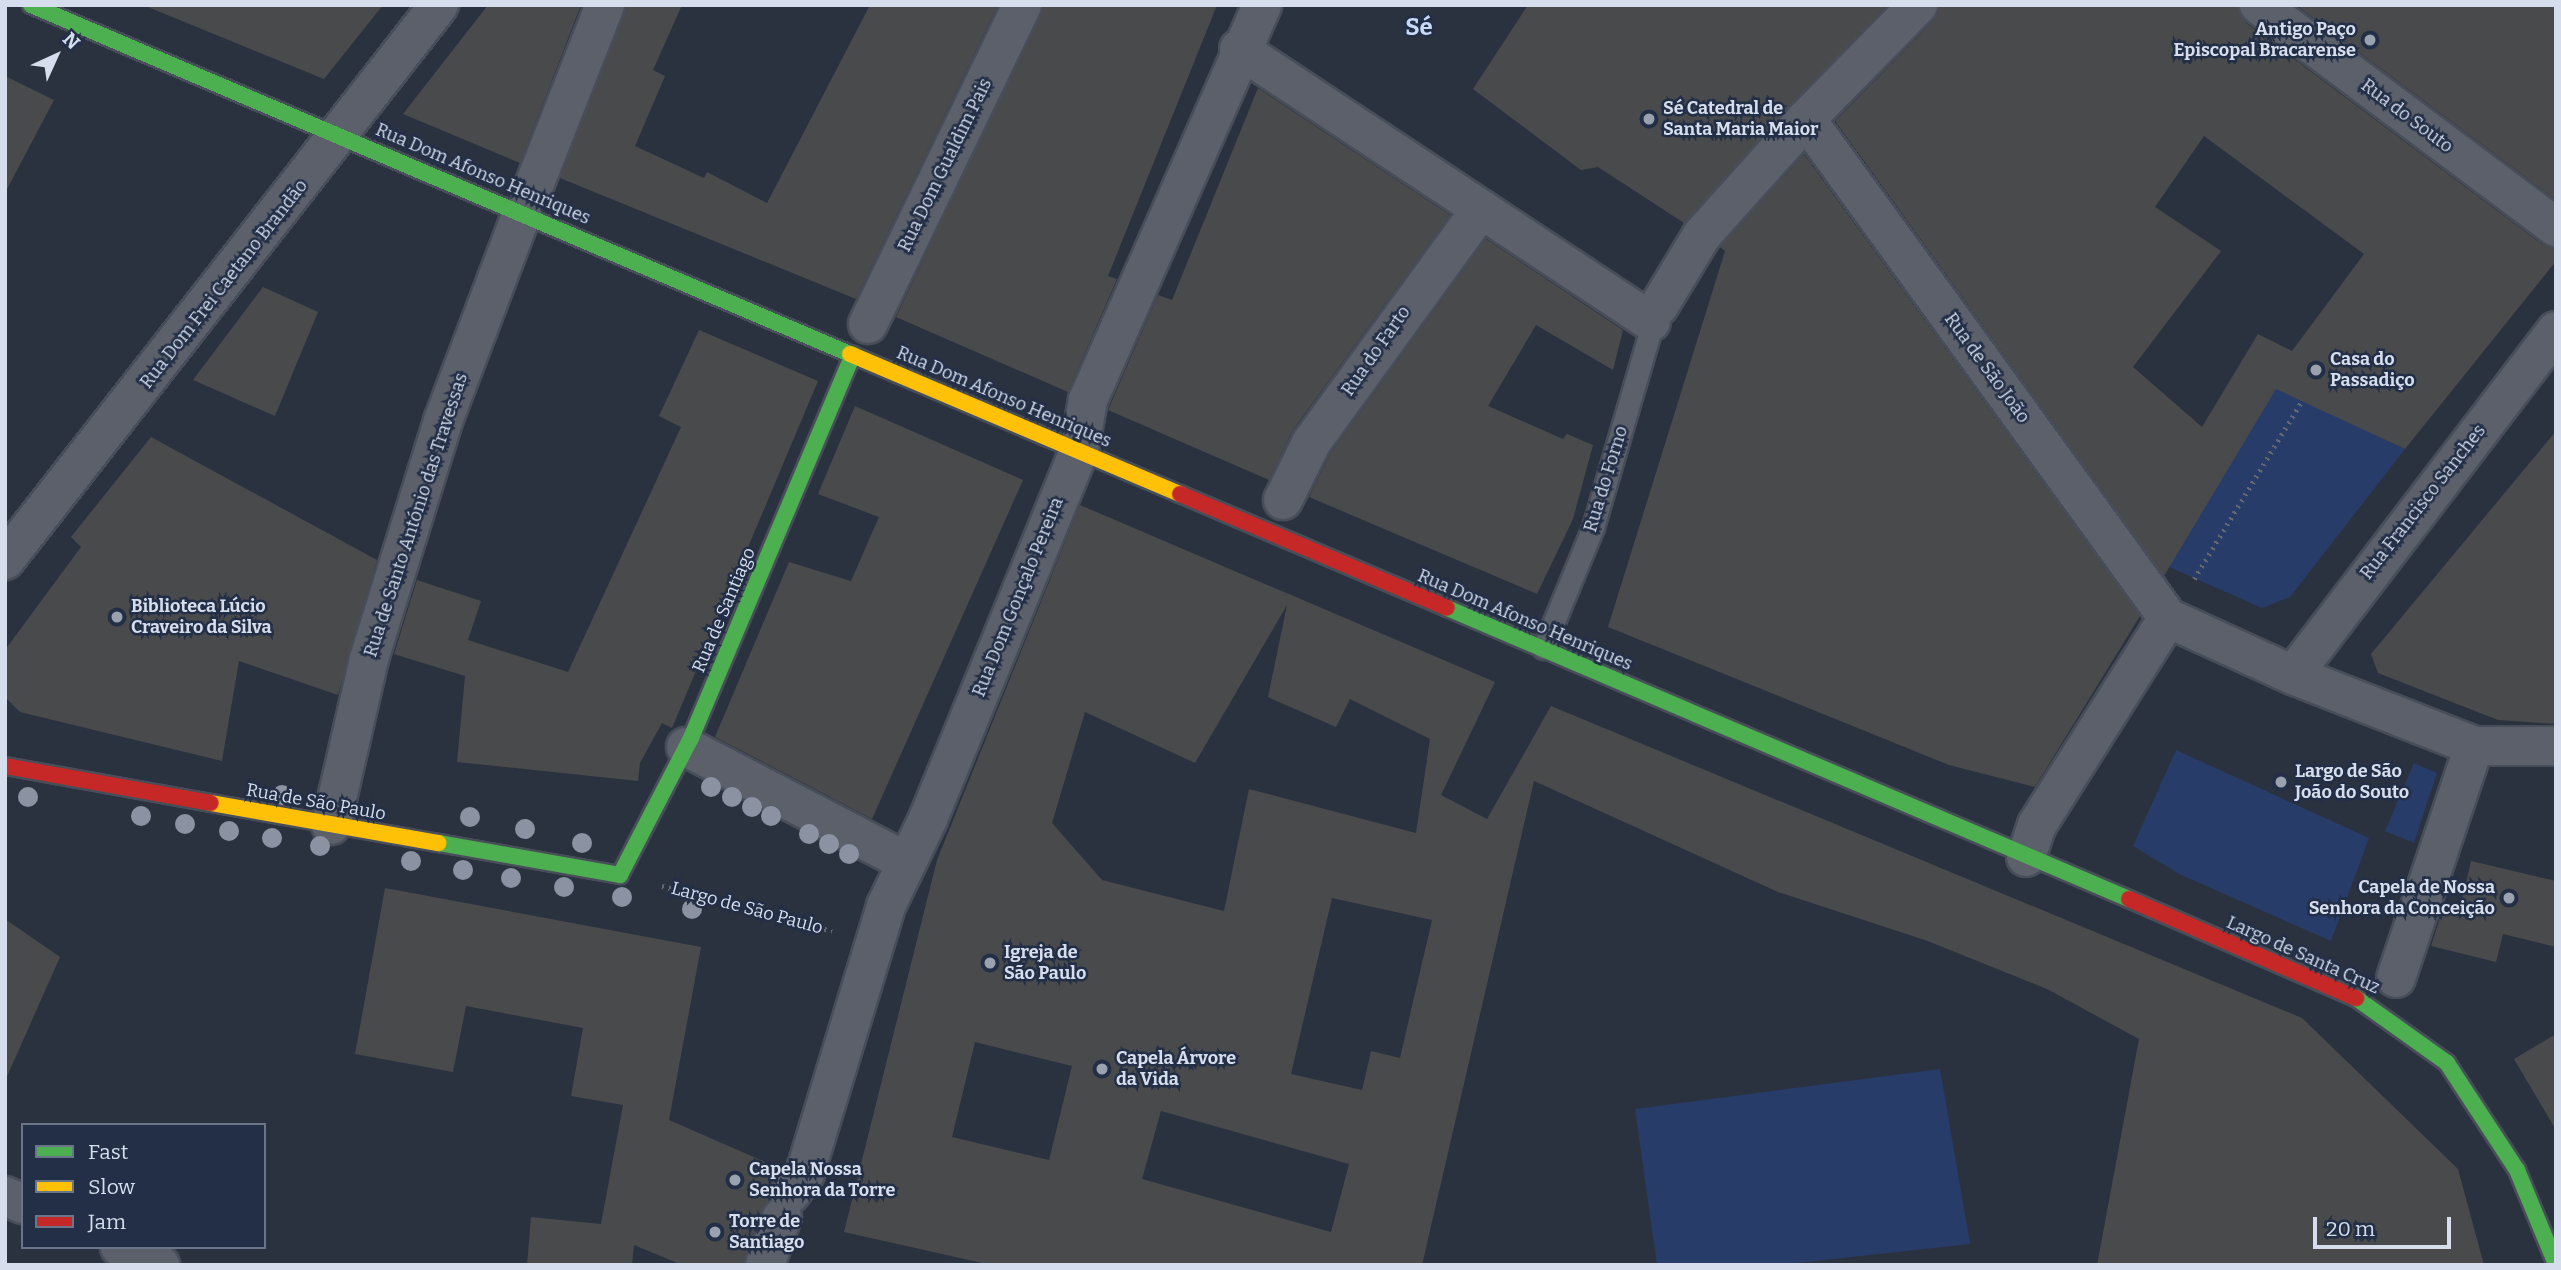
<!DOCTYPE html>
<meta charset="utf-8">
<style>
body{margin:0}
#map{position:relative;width:2561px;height:1270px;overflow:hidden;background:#2b323f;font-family:Bitter,serif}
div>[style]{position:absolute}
.green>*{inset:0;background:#273c69}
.building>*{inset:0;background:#494a4c}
.path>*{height:4.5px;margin-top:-2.25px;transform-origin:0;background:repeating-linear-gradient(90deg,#646871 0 2px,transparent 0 7px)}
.roads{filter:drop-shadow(2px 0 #484e59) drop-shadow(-2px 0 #484e59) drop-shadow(0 2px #484e59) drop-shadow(0 -2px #484e59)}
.lane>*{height:21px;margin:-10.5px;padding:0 10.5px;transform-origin:10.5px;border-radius:10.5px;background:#5b606a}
.street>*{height:38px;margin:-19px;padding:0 19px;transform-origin:19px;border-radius:19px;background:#5b606a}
.fast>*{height:16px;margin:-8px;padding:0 8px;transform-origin:8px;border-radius:8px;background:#4caf50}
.slow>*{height:16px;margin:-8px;padding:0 8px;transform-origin:8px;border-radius:8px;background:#ffc107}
.jam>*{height:16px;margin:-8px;padding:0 8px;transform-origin:8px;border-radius:8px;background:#c62828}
.trees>*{width:20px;height:20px;margin:-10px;border-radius:50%;background:#8b93a2}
.dots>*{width:19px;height:19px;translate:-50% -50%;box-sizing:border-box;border:4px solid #232f47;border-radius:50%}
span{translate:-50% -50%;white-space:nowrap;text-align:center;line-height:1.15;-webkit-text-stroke:5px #232f47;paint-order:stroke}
.poi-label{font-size:18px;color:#d6deed;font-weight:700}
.right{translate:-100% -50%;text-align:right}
.left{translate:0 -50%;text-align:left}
.street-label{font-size:18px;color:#d6deed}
.district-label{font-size:24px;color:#c9d9f8;font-weight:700}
.frame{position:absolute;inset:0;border:7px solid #d6deed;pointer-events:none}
.legend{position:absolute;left:21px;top:1123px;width:245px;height:126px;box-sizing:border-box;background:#232f47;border:2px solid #6b7589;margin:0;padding:9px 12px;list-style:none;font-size:21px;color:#d6deed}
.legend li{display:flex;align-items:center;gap:14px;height:35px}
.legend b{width:35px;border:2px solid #6b7589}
.north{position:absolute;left:21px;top:21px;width:70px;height:70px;-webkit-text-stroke:5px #232f47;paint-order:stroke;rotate:45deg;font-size:19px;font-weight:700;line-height:28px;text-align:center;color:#d6deed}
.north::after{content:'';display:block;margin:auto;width:24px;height:32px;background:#d6deed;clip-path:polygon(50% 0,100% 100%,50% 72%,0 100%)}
.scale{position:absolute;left:2313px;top:1217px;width:138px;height:32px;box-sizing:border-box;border:4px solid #d6deed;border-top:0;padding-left:9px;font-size:21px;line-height:24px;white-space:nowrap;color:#d6deed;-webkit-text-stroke:5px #232f47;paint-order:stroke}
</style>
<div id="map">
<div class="green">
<i style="clip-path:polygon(2276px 388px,2405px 449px,2290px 597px,2262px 608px,2169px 567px)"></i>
<i style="clip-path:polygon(2176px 750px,2369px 838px,2331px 941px,2179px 874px,2133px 846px)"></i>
<i style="clip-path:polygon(2414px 763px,2437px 773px,2414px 843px,2385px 831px)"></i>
<i style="clip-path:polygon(1940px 1069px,1970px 1244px,1779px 1265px,1657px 1265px,1635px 1109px)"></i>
</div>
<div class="building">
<i style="clip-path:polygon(143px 5px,383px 5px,324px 79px)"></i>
<i style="clip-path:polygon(488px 5px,581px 5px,520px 163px,403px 114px)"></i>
<i style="clip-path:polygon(626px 5px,682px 5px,653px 70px,665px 76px,635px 146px,704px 178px,707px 172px,767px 203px,870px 5px,998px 5px,856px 299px,560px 178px)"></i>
<i style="clip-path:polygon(1044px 5px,1217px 5px,1108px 276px,1117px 279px,1068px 392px,896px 317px)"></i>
<i style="clip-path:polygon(1528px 5px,1887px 5px,1684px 223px,1598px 167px,1581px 170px,1473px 89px)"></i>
<i style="clip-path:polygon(evenodd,1939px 5px,2238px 5px,2246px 23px,2543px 245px,2556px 248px,2556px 261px,2405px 449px,2276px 389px,2164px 576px,1835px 121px,1934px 20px,1939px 5px,2204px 136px,2364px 254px,2292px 351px,2258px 334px,2202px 427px,2133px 367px,2221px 251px,2155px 207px,2204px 136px)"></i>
<i style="clip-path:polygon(2302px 5px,2556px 5px,2556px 200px,2300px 8px)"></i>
<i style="clip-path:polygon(5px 76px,54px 100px,5px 193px)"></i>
<i style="clip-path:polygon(1258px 88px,1450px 215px,1293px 430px,1269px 480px,1108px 410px,1158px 295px,1172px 300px)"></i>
<i style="clip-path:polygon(1804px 154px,2140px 616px,2035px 787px,1949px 765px,1608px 627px,1725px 251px,1720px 247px)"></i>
<i style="clip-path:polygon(1486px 239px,1623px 330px,1613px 370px,1536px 325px,1488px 406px,1563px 439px,1567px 434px,1593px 445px,1573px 519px,1537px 594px,1309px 497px,1330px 454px)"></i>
<i style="clip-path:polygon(263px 287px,318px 312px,275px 416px,193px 380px)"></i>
<i style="clip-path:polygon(699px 330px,818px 381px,672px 728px,662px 723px,640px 763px,638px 781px,457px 762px,465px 676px,394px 654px,417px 580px,481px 601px,468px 640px,568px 672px,681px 427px,659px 416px)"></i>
<i style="clip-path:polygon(855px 406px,1023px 480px,872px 819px,715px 737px,789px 562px,851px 581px,879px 517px,818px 494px)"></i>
<i style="clip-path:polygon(2556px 431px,2556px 724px,2498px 720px,2378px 673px,2371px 654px)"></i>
<i style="clip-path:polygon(151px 437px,377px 560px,338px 695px,239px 661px,222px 761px,20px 712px,5px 697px,5px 650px,81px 547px,71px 537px)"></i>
<i style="clip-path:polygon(evenodd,1080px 505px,1495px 682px,1441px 795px,1487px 819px,1551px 706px,2302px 1018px,2458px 1169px,2484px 1265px,2097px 1265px,2139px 1039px,2047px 989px,1925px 940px,1778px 892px,1534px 781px,1422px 1265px,991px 1265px,844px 1232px,937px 860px,1080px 505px,1287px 605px,1268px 697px,1336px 727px,1350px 699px,1430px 739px,1416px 833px,1249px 789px,1224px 911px,1102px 880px,1052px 823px,1085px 712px,1195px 763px,1287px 605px,1080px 505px,1332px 898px,1432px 920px,1400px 1058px,1371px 1051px,1362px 1090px,1291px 1074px,1332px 898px,1080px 505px,975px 1042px,1072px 1066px,1049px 1160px,952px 1137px,975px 1042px,1080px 505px,1161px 1111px,1349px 1164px,1331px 1232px,1142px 1179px,1161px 1111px)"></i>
<i style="clip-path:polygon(2471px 861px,2556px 881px,2556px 947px,2503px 934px,2496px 962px,2431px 946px,2444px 905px,2460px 909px)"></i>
<i style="clip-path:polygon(385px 888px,701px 947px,669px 1120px,781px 1169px,744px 1265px,682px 1265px,634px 1245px,632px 1265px,527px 1265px,531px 1217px,601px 1224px,623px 1105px,571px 1096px,583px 1028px,466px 1006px,453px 1072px,355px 1054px)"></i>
<i style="clip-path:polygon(5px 919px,60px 957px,5px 1081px)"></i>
<i style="clip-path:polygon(2556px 1034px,2556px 1130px,2514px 1059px)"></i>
</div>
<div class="path">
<i style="left:2194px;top:579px;width:208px;rotate:-58.8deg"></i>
<i style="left:662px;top:886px;width:176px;rotate:14.8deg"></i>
</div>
<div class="roads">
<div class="lane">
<i style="left:1543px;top:648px;width:131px;rotate:-67.5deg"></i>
<i style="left:1593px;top:527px;width:221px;rotate:-73.7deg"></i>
</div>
<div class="street">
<i style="left:2259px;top:5px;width:371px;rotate:36.8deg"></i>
<i style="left:1239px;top:49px;width:494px;rotate:33.5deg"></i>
<i style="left:1806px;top:119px;width:616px;rotate:54.04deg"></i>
<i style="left:2168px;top:618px;width:137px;rotate:24.5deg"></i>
<i style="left:2293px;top:675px;width:194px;rotate:21.4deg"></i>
<i style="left:535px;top:183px;width:191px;rotate:-68.5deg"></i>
<i style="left:1659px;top:306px;width:83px;rotate:-58.8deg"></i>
<i style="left:1702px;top:235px;width:156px;rotate:-48.1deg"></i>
<i style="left:1806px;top:119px;width:160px;rotate:-45.5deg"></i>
<i style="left:868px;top:324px;width:354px;rotate:-64.2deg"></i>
<i style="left:1283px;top:500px;width:64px;rotate:-63.8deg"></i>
<i style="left:1311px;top:443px;width:289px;rotate:-54deg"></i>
<i style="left:5px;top:560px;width:705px;rotate:-51.98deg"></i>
<i style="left:2293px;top:675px;width:433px;rotate:-52.6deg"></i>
<i style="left:686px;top:747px;width:247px;rotate:27.5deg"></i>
<i style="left:331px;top:825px;width:170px;rotate:-77.1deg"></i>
<i style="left:369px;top:659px;width:249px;rotate:-72.7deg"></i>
<i style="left:443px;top:421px;width:222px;rotate:-69.2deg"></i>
<i style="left:2026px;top:857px;width:34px;rotate:-71deg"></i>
<i style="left:2037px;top:825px;width:245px;rotate:-57.7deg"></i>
<i style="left:2396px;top:978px;width:245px;rotate:-71.4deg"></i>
<i style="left:2474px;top:746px;width:82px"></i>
<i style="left:790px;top:1194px;width:26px;rotate:-54deg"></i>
<i style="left:805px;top:1173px;width:279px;rotate:-73.1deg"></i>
<i style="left:886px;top:906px;width:97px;rotate:-64.2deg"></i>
<i style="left:928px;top:819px;width:399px;rotate:-67.7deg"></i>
<i style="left:1079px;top:450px;width:51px;rotate:-79.8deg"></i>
<i style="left:1088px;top:400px;width:432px;rotate:-66.2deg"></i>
<i style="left:5px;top:1196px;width:20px;rotate:24deg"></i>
<i style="left:120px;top:1247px;width:44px;rotate:24.2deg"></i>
<i style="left:765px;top:1265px;width:51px;rotate:-70.5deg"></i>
</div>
<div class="fast">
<i style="left:31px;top:5px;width:890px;rotate:23.08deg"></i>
<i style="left:1447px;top:608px;width:741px;rotate:23.11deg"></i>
<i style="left:439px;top:843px;width:184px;rotate:10deg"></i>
<i style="left:620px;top:875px;width:154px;rotate:-62.6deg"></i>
<i style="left:691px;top:738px;width:416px;rotate:-67.1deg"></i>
<i style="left:2356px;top:998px;width:112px;rotate:35.5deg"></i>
<i style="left:2447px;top:1063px;width:128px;rotate:56.8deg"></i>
<i style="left:2517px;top:1170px;width:102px;rotate:67.5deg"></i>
</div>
<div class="slow">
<i style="left:850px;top:354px;width:358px;rotate:23deg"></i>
<i style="left:211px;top:803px;width:231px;rotate:10deg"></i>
</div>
<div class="jam">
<i style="left:1180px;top:494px;width:290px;rotate:23.1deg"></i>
<i style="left:5px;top:766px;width:209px;rotate:10.2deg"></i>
<i style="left:2129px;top:899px;width:248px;rotate:23.6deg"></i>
</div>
</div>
<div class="trees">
<i style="left:711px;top:787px"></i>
<i style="left:282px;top:795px"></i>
<i style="left:28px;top:797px"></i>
<i style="left:732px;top:797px"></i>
<i style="left:752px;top:807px"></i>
<i style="left:141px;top:816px"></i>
<i style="left:771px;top:816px"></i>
<i style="left:470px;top:817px"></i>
<i style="left:185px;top:824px"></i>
<i style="left:525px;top:829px"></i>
<i style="left:229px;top:831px"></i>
<i style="left:809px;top:834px"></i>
<i style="left:272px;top:838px"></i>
<i style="left:582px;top:843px"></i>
<i style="left:829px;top:844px"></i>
<i style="left:320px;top:846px"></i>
<i style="left:849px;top:854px"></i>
<i style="left:411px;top:861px"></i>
<i style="left:463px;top:870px"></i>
<i style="left:511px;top:878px"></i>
<i style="left:564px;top:887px"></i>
<i style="left:622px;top:897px"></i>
<i style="left:692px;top:909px"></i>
</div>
<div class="dots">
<i style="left:2370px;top:40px;background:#9aa2b0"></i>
<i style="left:1649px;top:119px;background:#9aa2b0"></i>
<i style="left:2316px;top:370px;background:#9aa2b0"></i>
<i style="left:117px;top:617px;background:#9aa2b0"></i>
<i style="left:2281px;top:782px;background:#9aa2b0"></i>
<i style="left:2509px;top:898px;background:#9aa2b0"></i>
<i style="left:990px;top:963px;background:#9aa2b0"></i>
<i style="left:1102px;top:1069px;background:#9aa2b0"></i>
<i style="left:735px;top:1180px;background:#9aa2b0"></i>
<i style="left:715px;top:1232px;background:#9aa2b0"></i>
</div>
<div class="poi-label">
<span class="right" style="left:2356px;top:40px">Antigo Paço<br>Episcopal Bracarense</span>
<span class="left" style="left:1663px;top:119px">Sé Catedral de<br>Santa Maria Maior</span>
<span class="left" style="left:2330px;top:370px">Casa do<br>Passadiço</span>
<span class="left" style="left:131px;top:617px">Biblioteca Lúcio<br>Craveiro da Silva</span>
<span class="left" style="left:2295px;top:782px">Largo de São<br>João do Souto</span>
<span class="right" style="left:2495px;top:898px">Capela de Nossa<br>Senhora da Conceição</span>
<span class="left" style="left:1004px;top:963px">Igreja de<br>São Paulo</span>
<span class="left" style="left:1116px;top:1069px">Capela Árvore<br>da Vida</span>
<span class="left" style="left:749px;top:1180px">Capela Nossa<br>Senhora da Torre</span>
<span class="left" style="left:729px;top:1232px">Torre de<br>Santiago</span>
</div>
<div class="street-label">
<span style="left:2407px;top:116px;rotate:37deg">Rua do Souto</span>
<span style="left:945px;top:165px;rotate:-64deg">Rua Dom Gualdim Pais</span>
<span style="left:483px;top:174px;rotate:23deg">Rua Dom Afonso Henriques</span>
<span style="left:224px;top:284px;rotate:-52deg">Rua Dom Frei Caetano Brandão</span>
<span style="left:1376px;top:351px;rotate:-55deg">Rua do Farto</span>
<span style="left:1987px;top:368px;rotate:54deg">Rua de São João</span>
<span style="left:1004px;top:397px;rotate:23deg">Rua Dom Afonso Henriques</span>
<span style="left:1606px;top:479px;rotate:-73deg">Rua do Forno</span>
<span style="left:2423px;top:502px;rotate:-52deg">Rua Francisco Sanches</span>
<span style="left:416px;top:515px;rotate:-72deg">Rua de Santo António das Travessas</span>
<span style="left:1018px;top:597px;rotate:-68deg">Rua Dom Gonçalo Pereira</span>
<span style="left:724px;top:610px;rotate:-67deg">Rua de Santiago</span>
<span style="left:1525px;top:620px;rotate:23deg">Rua Dom Afonso Henriques</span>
<span style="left:316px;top:802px;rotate:10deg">Rua de São Paulo</span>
<span style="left:747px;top:908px;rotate:15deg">Largo de São Paulo</span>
<span style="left:2303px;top:955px;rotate:24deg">Largo de Santa Cruz</span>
</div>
<div class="district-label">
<span style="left:1419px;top:28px">Sé</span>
</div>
<div class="frame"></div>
<ul class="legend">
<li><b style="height:9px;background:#4caf50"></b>Fast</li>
<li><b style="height:9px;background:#ffc107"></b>Slow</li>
<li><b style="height:9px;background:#c62828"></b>Jam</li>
</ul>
<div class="north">N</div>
<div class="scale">20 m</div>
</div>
